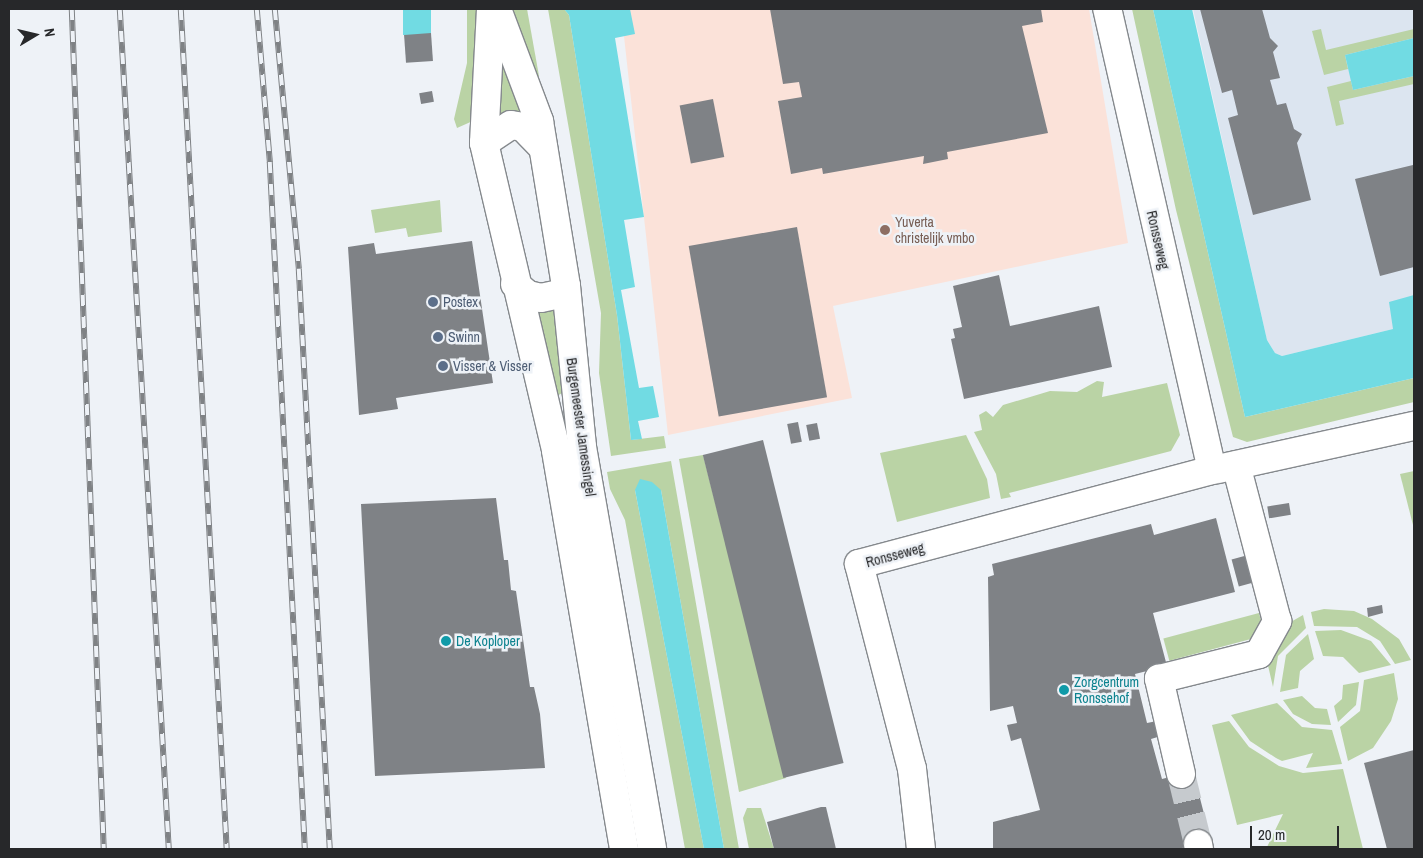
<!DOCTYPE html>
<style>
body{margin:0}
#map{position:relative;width:1423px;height:858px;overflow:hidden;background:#eef2f7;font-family:"Archivo Narrow",sans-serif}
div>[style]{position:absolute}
.built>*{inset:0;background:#dce5f0}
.education>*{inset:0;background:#fbe2d9}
.green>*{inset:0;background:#bad3a5;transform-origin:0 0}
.water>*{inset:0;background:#71dbe3;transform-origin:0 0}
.building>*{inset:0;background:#7f8286;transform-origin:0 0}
.street-tunnel>*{height:28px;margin-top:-14px;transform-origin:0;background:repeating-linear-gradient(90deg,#c6cace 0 28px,transparent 0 42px)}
.roads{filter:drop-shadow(1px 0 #85898d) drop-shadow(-1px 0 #85898d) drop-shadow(0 1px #85898d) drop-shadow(0 -1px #85898d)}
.street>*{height:28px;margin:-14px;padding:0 14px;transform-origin:14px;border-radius:14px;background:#fff}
.secondary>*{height:28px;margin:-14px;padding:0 14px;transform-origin:14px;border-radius:14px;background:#fff}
.rail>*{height:5.5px;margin-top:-2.75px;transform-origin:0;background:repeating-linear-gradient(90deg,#eef2f7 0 11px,#7f8285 0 22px);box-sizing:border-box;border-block:1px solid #7f8285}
.dots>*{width:14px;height:14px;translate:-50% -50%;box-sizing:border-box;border:2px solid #eef2f7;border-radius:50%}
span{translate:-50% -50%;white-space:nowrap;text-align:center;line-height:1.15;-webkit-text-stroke:5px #eef2f7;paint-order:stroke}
.education-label{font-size:14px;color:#785e54}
.left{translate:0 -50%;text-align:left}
.street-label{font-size:14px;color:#27282a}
.service-label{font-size:14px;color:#4e5e75}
.culture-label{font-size:14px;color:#0d838f}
.frame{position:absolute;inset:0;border:10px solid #27282a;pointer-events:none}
.north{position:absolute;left:10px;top:10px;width:50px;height:50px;-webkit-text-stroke:4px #eef2f7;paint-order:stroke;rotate:81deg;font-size:14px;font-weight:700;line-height:20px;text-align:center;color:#27282a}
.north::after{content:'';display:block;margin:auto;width:18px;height:22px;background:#27282a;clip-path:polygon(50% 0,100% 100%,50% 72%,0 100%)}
.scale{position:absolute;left:1250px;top:826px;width:89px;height:22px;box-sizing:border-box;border:2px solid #27282a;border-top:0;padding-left:6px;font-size:15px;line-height:18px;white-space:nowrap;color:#27282a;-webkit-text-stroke:4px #eef2f7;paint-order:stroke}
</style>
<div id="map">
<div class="built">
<i style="clip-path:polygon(1193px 9px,1414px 9px,1414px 296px,1393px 329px,1282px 356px,1275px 353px,1267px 340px)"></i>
</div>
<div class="education">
<i style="clip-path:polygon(621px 9px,1089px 9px,1128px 243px,833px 306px,852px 398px,668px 435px)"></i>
</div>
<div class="green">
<i style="clip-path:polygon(467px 9px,476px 9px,475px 120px,457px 128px,454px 119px,467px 63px)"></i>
<i style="clip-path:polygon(513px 9px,527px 9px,539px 76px,534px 77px)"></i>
<i style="clip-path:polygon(548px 9px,564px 9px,569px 15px,617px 315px,631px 440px,664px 436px,666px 448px,611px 456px,599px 373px,601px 313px)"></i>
<i style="clip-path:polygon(1132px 9px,1153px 9px,1245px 417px,1414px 378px,1414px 402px,1247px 442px,1233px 437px,1176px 210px)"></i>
<i style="clip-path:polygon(1321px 29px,1326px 50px,1414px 29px,1414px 38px,1345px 55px,1348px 69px,1324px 75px,1312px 31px)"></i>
<i style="clip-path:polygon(493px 35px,526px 118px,499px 117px)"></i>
<i style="clip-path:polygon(1414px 76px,1414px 84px,1339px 101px,1344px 124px,1336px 126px,1327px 87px,1351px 81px,1353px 90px)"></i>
<i style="clip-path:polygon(440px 200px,442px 232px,408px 237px,406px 228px,375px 233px,371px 210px)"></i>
<i style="clip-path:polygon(559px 304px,564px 392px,555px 397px,535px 305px)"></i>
<i style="clip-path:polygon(1097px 381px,1104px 382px,1102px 397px,1167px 383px,1180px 435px,1171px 451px,1009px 493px,1011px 497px,1001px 499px,996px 474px,974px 432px,982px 430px,979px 415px,986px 411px,993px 417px,1003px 405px,1050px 391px,1077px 392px)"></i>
<i style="clip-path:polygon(966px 435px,987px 479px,990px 498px,897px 522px,880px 453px)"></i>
<i style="clip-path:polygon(703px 455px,786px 778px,739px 792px,679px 459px)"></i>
<i style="clip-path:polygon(671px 461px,739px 849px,724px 849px,661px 490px,635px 490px,704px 849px,685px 849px,625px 520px,610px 489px,607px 472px)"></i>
<i style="clip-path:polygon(1414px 471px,1414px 529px,1400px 474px)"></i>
<i style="clip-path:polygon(1324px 609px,1354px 611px,1372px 619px,1399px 639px,1411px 660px,1395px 664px,1380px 641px,1357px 627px,1314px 626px,1311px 612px)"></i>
<i style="left:1259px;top:613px;width:23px;height:99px;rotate:75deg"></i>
<i style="clip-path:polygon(1303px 615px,1306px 628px,1278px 656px,1273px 687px,1266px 657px,1289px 623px)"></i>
<i style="clip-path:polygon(1341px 630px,1371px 641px,1391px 665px,1359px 673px,1343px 657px,1323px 656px,1315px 631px)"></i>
<i style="clip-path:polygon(1308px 634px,1314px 659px,1300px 671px,1298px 688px,1280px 692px,1286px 655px)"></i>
<i style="clip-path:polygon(1394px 673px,1398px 699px,1391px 721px,1373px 748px,1348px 761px,1340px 727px,1360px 711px,1364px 680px)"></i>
<i style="clip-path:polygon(1359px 682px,1356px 705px,1338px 722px,1334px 706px,1342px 699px,1343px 685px)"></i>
<i style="clip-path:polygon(1302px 696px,1315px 708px,1327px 709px,1331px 725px,1312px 724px,1293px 714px,1283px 700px)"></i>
<i style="clip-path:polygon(1277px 703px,1302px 727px,1332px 730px,1342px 764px,1306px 768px,1313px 753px,1282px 761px,1276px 758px,1250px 741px,1231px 715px)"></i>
<i style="clip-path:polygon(1229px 721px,1249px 747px,1279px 766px,1303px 773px,1343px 769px,1363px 849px,1266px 849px,1283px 814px,1237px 825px,1212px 725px)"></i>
<i style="clip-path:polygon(747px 808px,761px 808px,774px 849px,749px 849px,743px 818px)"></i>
</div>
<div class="water">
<i style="left:403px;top:9px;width:28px;height:26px"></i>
<i style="clip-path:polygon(564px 9px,630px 9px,635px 34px,615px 38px,644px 217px,624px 220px,635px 287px,621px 290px,639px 388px,653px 386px,659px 417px,638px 421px,642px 439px,631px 440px,617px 315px,569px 15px)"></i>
<i style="clip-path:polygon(1153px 9px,1192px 9px,1267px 340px,1275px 353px,1282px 356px,1393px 329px,1389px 302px,1414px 295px,1414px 378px,1245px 417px)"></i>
<i style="clip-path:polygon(1414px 38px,1414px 76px,1353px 90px,1345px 55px)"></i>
<i style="clip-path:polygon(640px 479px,652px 482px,661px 490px,724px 849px,704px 849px,635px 490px)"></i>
</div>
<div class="building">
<i style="clip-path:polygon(770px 9px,1041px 9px,1043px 22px,1022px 26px,1048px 133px,947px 152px,948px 159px,923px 164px,924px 156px,823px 174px,822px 168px,791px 174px,778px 101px,802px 97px,799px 82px,783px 84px)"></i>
<i style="clip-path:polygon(1200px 9px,1262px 9px,1270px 38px,1278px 46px,1273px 52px,1280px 78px,1270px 80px,1277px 105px,1286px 103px,1294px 129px,1302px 134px,1297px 143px,1311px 200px,1253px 215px,1228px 118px,1238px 115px,1232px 90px,1222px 93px)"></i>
<i style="left:431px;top:33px;width:28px;height:27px;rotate:86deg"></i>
<i style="left:432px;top:91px;width:11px;height:13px;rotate:80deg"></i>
<i style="left:713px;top:99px;width:59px;height:34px;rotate:79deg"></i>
<i style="clip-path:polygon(1414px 157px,1414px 267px,1380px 276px,1355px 179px,1413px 165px)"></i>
<i style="left:797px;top:227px;width:173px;height:110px;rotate:80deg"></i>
<i style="clip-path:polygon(472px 241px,493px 383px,396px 398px,398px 409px,359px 415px,348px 247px,374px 243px,376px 254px)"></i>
<i style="clip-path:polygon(999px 275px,1010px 326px,1099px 306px,1112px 367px,964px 399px,951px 339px,955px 338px,953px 329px,962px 327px,953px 286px)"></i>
<i style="left:798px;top:422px;width:20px;height:11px;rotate:79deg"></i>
<i style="left:817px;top:423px;width:16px;height:11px;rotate:79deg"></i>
<i style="left:763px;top:440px;width:333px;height:62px;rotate:76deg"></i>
<i style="clip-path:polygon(496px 498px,504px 560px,508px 560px,511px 590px,516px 591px,530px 687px,534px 687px,540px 714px,545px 768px,375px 776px,361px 504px)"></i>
<i style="left:1289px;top:503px;width:12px;height:22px;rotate:81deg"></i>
<i style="clip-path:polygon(1216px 518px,1235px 592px,1153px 613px,1167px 666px,1135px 674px,1147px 723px,1157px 721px,1161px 736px,1151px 739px,1162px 779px,1193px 771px,1211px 841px,1178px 849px,993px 849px,993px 822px,1040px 810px,1021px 738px,1011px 741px,1007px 725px,1017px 723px,1013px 706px,990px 711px,988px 577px,994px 575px,992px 564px,1151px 524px,1154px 535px)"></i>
<i style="left:1248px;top:555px;width:28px;height:17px;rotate:75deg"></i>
<i style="clip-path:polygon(1382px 605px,1383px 613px,1368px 617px,1367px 608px)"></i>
<i style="clip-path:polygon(1414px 750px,1414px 849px,1387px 849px,1364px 763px)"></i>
<i style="clip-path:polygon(821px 807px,826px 807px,836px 849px,774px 849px,767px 822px)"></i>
</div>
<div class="street-tunnel">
<i style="left:1181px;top:774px;width:72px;rotate:76.3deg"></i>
</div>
<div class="roads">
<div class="street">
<i style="left:1218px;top:469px;width:201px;rotate:-12.4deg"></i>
<i style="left:1181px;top:774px;width:98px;rotate:-103deg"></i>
<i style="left:1159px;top:679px;width:103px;rotate:-14deg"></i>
<i style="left:1259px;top:654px;width:38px;rotate:-61deg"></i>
<i style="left:1277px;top:621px;width:161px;rotate:-104.7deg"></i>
<i style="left:1198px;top:844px;width:5px;rotate:79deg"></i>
<i style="left:921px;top:849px;width:81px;rotate:-96.4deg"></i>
<i style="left:912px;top:769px;width:212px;rotate:-104.5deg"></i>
<i style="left:859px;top:564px;width:365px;rotate:-14.9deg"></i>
<i style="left:1212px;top:470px;width:473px;rotate:-102.8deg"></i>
</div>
<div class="secondary">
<i style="left:491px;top:9px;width:134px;rotate:93deg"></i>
<i style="left:484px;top:143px;width:316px;rotate:76.8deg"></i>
<i style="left:556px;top:451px;width:404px;rotate:80.3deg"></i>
<i style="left:497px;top:9px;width:120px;rotate:69.4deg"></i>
<i style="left:539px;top:121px;width:167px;rotate:80.7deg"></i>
<i style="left:566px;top:286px;width:162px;rotate:84.3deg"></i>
<i style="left:582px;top:447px;width:408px;rotate:80.1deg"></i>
<i style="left:484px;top:143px;width:32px;rotate:-34deg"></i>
<i style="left:511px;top:125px;width:12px;rotate:9deg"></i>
<i style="left:523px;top:127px;width:29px;rotate:46deg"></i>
<i style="left:515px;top:284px;width:17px;rotate:40deg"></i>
<i style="left:528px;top:295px;width:13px;rotate:13deg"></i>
<i style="left:541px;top:298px;width:19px;rotate:-12deg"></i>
<i style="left:560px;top:294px;width:10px;rotate:-53deg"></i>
</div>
</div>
<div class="rail">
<i style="left:72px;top:9px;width:841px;rotate:87.82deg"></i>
<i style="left:120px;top:9px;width:841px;rotate:86.66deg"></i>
<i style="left:181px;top:9px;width:841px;rotate:86.87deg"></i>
<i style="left:257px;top:9px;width:154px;rotate:85.1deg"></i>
<i style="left:270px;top:162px;width:688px;rotate:87.08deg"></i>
<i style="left:275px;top:9px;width:261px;rotate:84.7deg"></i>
<i style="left:299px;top:269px;width:581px;rotate:86.94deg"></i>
</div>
<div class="dots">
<i style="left:885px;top:230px;background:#8d6e63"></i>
<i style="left:433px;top:302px;background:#5c6f8a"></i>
<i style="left:438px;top:337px;background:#5c6f8a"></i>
<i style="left:443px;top:366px;background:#5c6f8a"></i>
<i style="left:446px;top:641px;background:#0f9aa8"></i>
<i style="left:1064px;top:690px;background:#0f9aa8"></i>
</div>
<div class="education-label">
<span class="left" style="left:895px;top:230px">Yuverta<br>christelijk vmbo</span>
</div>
<div class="street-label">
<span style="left:1158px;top:240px;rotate:77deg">Ronsseweg</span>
<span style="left:581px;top:427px;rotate:82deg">Burgemeester Jamessingel</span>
<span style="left:895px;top:555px;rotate:-15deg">Ronsseweg</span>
</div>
<div class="service-label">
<span class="left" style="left:443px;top:302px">Postex</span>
<span class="left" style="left:448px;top:337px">Swinn</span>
<span class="left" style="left:453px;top:366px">Visser &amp; Visser</span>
</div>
<div class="culture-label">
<span class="left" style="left:456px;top:641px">De Koploper</span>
<span class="left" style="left:1074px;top:690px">Zorgcentrum<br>Ronssehof</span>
</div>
<div class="frame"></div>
<div class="north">N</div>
<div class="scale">20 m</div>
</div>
